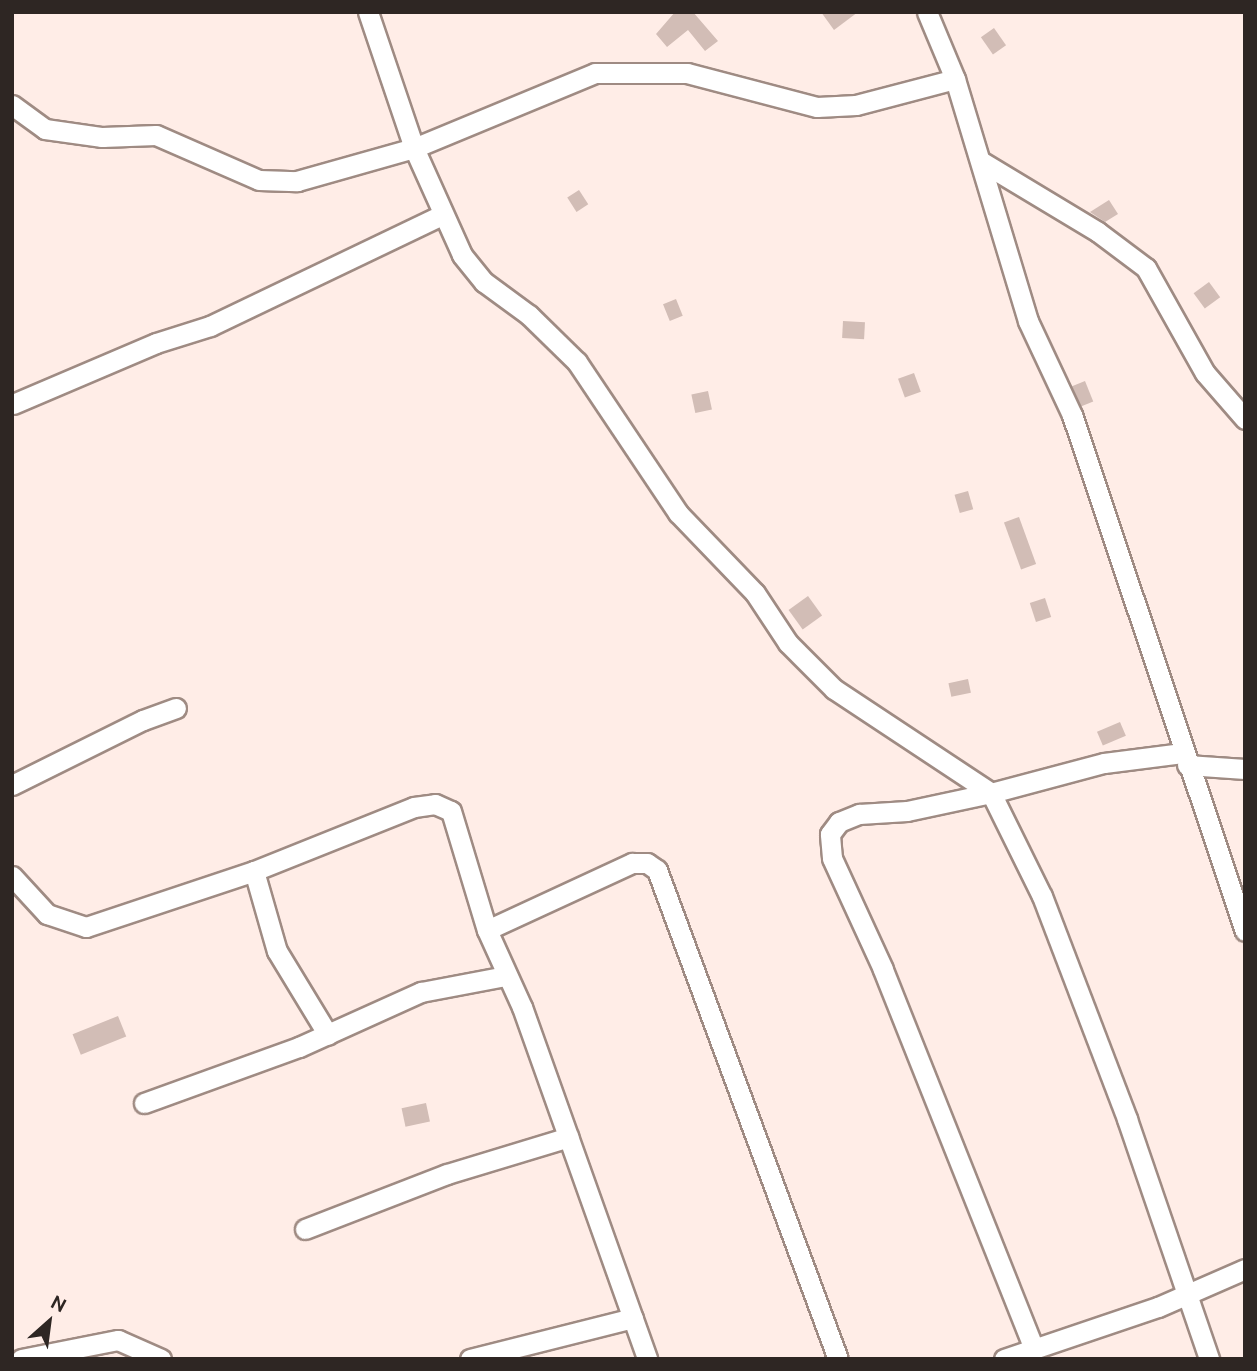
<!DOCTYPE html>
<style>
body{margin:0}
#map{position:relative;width:1257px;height:1371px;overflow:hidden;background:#ffede7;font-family:Ubuntu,sans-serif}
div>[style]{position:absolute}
.building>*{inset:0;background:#d2bdb6;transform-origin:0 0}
.roads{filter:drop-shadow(2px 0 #9f8b83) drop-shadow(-2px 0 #9f8b83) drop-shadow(0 2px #9f8b83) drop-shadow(0 -2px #9f8b83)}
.street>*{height:19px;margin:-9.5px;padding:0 9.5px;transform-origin:9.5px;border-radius:9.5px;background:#fff}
span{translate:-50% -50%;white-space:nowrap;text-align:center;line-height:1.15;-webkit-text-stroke:7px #ffede7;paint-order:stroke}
.frame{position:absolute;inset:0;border:14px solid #2e2623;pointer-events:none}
.north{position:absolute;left:14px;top:1287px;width:70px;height:70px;-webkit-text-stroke:5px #ffede7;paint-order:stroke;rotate:28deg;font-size:19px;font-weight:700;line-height:28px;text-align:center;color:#2e2623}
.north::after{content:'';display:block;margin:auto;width:24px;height:32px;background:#2e2623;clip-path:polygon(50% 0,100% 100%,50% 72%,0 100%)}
</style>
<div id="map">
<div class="building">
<i style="clip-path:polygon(675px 12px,693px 12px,718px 41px,705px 51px,688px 30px,667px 47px,656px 34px)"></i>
<i style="clip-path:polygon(821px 12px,858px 12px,834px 30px)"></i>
<i style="left:994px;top:28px;width:21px;height:16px;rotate:55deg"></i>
<i style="left:579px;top:190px;width:17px;height:14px;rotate:57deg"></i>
<i style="clip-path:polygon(1109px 200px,1118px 214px,1105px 222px,1090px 212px)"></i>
<i style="left:1209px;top:282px;width:19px;height:19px;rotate:54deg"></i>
<i style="left:676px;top:299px;width:18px;height:14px;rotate:68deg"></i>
<i style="left:843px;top:321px;width:22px;height:17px;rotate:3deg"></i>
<i style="left:914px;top:373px;width:20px;height:17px;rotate:70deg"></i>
<i style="left:1085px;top:381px;width:22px;height:14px;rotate:68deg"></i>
<i style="left:708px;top:391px;width:19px;height:17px;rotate:78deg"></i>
<i style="left:968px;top:491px;width:19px;height:14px;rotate:74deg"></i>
<i style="left:1019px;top:517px;width:50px;height:16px;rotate:70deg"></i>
<i style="left:808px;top:596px;width:24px;height:24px;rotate:54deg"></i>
<i style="left:1045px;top:598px;width:20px;height:16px;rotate:72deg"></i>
<i style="left:968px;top:679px;width:14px;height:20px;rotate:78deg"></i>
<i style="left:1120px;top:722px;width:15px;height:25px;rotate:67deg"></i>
<i style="left:118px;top:1016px;width:22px;height:49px;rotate:68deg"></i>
<i style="left:426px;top:1103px;width:19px;height:25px;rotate:78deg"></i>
</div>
<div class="roads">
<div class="street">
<i style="left:368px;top:12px;width:144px;rotate:71.3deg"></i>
<i style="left:414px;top:148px;width:196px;rotate:-22.5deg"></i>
<i style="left:595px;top:73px;width:92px"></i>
<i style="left:687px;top:73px;width:134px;rotate:14.7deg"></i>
<i style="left:817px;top:107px;width:39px;rotate:-3deg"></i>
<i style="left:856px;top:105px;width:102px;rotate:-14.7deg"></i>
<i style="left:927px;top:12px;width:73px;rotate:67.3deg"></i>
<i style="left:955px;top:79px;width:253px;rotate:73.2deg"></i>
<i style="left:1028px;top:321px;width:104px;rotate:64.9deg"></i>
<i style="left:1072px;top:415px;width:544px;rotate:71.47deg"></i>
<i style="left:12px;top:105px;width:41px;rotate:36deg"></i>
<i style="left:45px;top:129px;width:58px;rotate:8deg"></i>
<i style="left:102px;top:137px;width:54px;rotate:-2.1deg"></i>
<i style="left:156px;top:135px;width:112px;rotate:23.6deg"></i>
<i style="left:259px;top:180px;width:38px;rotate:2deg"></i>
<i style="left:297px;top:181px;width:122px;rotate:-15.8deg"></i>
<i style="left:414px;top:148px;width:117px;rotate:65.8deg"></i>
<i style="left:462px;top:255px;width:35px;rotate:51deg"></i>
<i style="left:484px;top:282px;width:56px;rotate:36.3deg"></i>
<i style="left:529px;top:315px;width:67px;rotate:44.4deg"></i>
<i style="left:577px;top:362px;width:182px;rotate:56.2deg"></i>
<i style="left:678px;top:513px;width:111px;rotate:46.1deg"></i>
<i style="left:755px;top:593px;width:60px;rotate:56.6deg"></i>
<i style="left:788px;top:643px;width:65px;rotate:45deg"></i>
<i style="left:834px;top:689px;width:188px;rotate:33.5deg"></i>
<i style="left:991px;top:793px;width:117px;rotate:-14.9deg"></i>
<i style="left:1104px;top:763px;width:79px;rotate:-7.3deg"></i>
<i style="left:982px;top:162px;width:135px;rotate:31.1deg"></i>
<i style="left:1098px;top:232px;width:60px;rotate:36.9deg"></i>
<i style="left:1146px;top:268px;width:120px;rotate:60.7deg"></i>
<i style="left:1205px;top:373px;width:61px;rotate:49deg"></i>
<i style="left:13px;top:404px;width:155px;rotate:-23.1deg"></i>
<i style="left:156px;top:343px;width:57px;rotate:-17.5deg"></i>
<i style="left:210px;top:326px;width:257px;rotate:-25.6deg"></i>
<i style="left:1187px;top:765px;width:58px;rotate:3.9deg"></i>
<i style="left:12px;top:785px;width:146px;rotate:-26.4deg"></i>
<i style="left:143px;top:720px;width:35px;rotate:-20deg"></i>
<i style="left:254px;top:871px;width:83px;rotate:74deg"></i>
<i style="left:277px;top:951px;width:98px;rotate:58.7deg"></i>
<i style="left:12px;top:876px;width:52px;rotate:47.4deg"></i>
<i style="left:47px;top:914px;width:41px;rotate:18.4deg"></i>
<i style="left:86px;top:927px;width:177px;rotate:-18.4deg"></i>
<i style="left:254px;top:871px;width:172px;rotate:-21.8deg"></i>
<i style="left:414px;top:807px;width:21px;rotate:-8deg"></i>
<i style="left:435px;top:804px;width:17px;rotate:24deg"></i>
<i style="left:451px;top:811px;width:124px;rotate:73.2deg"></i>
<i style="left:487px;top:930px;width:85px;rotate:65.6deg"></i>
<i style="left:522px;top:1007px;width:374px;rotate:70.4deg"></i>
<i style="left:487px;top:930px;width:160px;rotate:-24.8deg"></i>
<i style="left:632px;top:863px;width:15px"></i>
<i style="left:647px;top:863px;width:12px;rotate:35deg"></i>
<i style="left:657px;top:870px;width:521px;rotate:69.69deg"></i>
<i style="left:144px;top:1103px;width:165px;rotate:-19.9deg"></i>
<i style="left:299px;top:1047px;width:134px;rotate:-24.3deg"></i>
<i style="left:421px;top:992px;width:86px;rotate:-10.7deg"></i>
<i style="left:305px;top:1229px;width:152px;rotate:-21.2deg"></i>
<i style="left:447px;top:1174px;width:127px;rotate:-16.9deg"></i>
<i style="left:1034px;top:1349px;width:409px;rotate:-111.7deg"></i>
<i style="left:883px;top:969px;width:122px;rotate:-114.7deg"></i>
<i style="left:832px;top:858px;width:24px;rotate:-95deg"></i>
<i style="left:830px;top:834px;width:15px;rotate:-53deg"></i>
<i style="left:839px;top:822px;width:22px;rotate:-22deg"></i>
<i style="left:859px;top:814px;width:48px;rotate:-3.6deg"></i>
<i style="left:907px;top:811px;width:86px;rotate:-12.1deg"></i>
<i style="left:991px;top:793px;width:115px;rotate:63.7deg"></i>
<i style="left:1042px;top:896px;width:239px;rotate:69.1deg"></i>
<i style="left:1127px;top:1119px;width:254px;rotate:71.1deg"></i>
<i style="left:21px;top:1359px;width:99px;rotate:-11.1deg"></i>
<i style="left:118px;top:1340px;width:47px;rotate:23.8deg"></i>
<i style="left:470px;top:1359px;width:168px;rotate:-14.1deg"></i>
<i style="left:1004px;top:1359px;width:163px;rotate:-18.7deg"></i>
<i style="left:1158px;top:1307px;width:95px;rotate:-23.6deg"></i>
</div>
</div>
<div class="frame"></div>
<div class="north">N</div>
</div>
